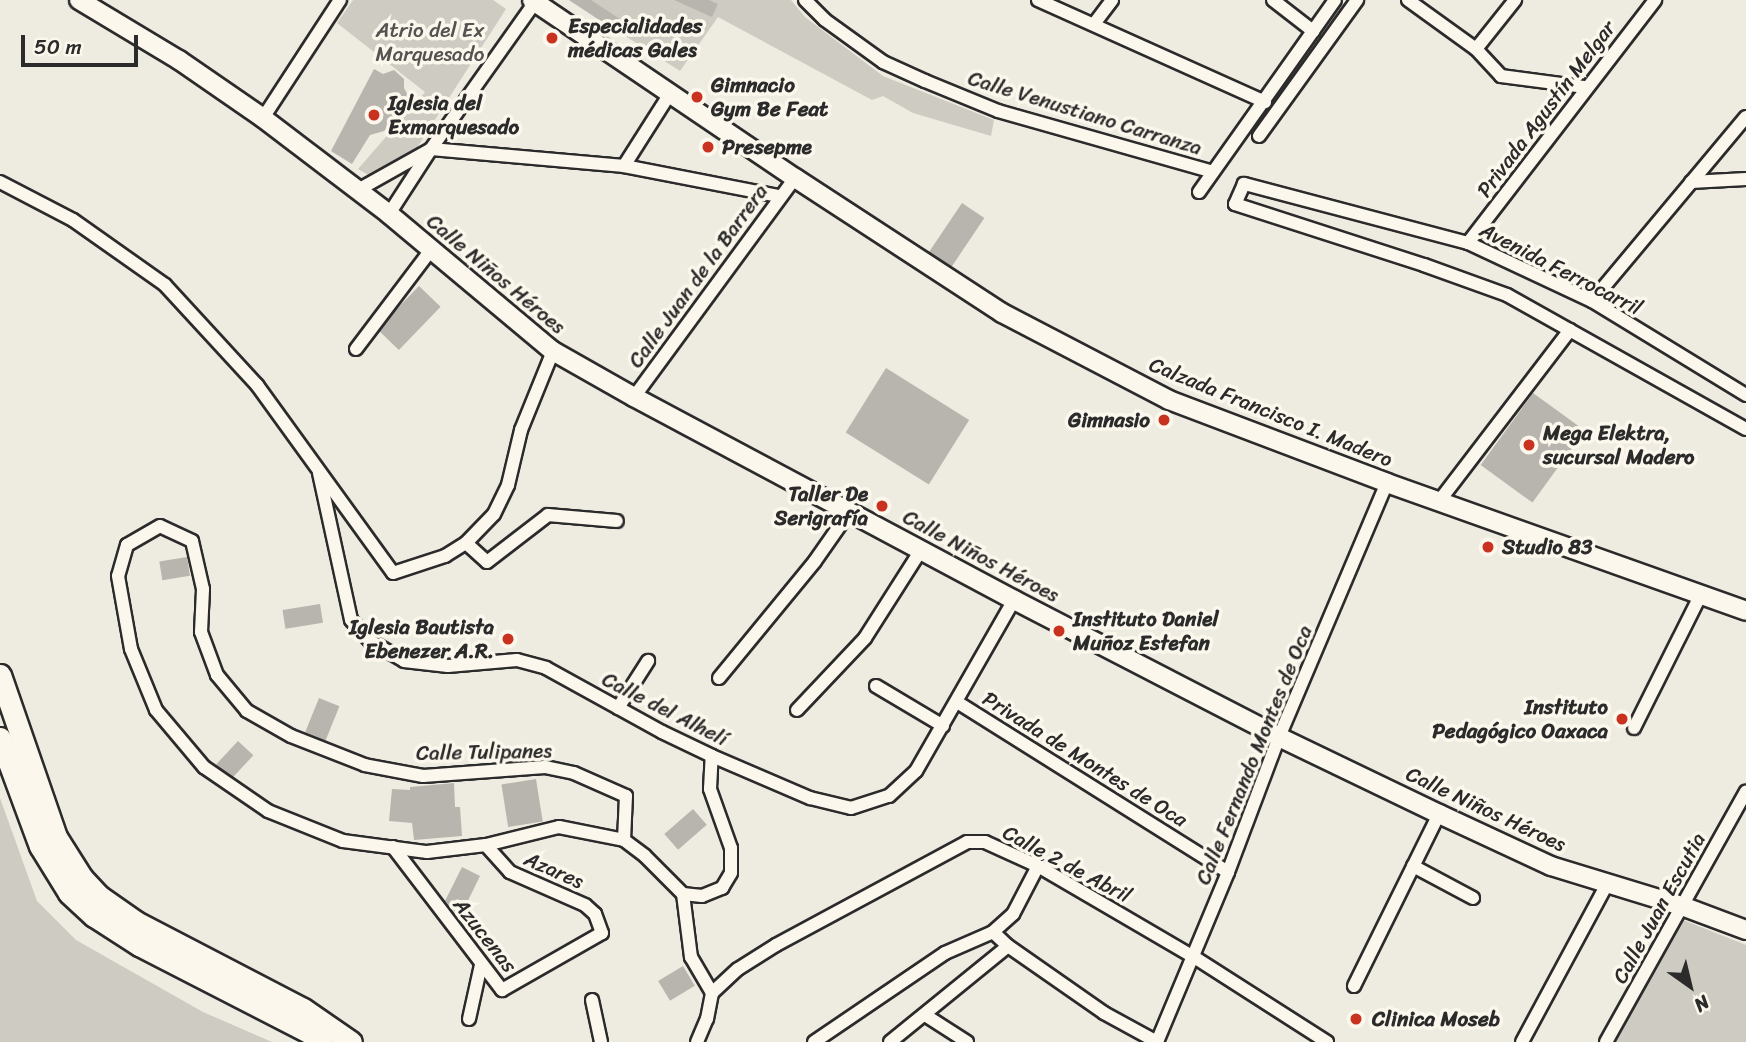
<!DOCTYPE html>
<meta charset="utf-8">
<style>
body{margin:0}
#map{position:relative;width:1746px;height:1042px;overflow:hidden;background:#eeebe0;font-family:Sriracha,sans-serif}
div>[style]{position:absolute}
.green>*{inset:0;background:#cecbc2}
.building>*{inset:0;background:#b8b5ae;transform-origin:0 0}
.roads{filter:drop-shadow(2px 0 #2b2b2b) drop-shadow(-2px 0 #2b2b2b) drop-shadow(0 2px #2b2b2b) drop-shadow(0 -2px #2b2b2b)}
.street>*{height:12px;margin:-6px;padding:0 6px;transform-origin:6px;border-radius:6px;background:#fbf7ec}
.secondary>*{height:18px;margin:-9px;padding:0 9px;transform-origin:9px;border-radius:9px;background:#fbf7ec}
.primary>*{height:21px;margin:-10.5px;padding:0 10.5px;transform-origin:10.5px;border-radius:10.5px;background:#fbf7ec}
.dots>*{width:19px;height:19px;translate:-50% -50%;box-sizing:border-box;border:4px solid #fbf7ec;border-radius:50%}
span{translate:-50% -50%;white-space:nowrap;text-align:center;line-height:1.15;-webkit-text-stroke:7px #fbf7ec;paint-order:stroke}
.poi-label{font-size:21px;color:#2b2b2b;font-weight:700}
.left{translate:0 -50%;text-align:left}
.right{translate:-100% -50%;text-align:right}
.park-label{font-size:21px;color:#545351}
.street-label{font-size:21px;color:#2b2b2b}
.north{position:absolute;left:1655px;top:951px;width:70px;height:70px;-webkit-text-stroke:5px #fbf7ec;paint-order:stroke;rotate:146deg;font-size:19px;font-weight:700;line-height:28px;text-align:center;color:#2b2b2b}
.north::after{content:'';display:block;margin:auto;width:24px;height:32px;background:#2b2b2b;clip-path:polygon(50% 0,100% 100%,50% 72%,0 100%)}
.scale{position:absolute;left:21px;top:35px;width:117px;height:32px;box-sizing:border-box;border:4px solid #2b2b2b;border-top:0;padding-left:9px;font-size:21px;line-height:24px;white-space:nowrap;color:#2b2b2b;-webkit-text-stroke:5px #fbf7ec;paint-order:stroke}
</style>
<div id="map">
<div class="green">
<i style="clip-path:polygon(353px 0,493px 0,506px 9px,411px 157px,370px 176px,358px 169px,425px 92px,337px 23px)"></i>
<i style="clip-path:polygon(569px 0,791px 0,805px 17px,883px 76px,994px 120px,991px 136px,913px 113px,883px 96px,872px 100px,718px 17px,680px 71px)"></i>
<i style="clip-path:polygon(0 798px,37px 901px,76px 940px,203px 1012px,272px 1042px,0 1042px)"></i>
<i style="clip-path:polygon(1678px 918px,1746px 945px,1746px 1042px,1611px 1042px)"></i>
</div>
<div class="building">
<i style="clip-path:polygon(569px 0,591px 0,629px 25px,622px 35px)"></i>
<i style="clip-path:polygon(674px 0,709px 0,718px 4px,712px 17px)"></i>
<i style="clip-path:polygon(374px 69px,383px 74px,394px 70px,404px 79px,404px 88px,410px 99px,395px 122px,384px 131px,370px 135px,352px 164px,331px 151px)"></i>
<i style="left:962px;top:203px;width:27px;height:59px;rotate:34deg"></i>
<i style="left:419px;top:286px;width:30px;height:60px;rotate:44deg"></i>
<i style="left:886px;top:368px;width:98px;height:76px;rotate:32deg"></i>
<i style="left:1533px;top:393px;width:64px;height:89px;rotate:36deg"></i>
<i style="left:187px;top:557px;width:19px;height:28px;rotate:81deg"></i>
<i style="left:320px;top:604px;width:19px;height:38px;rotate:81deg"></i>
<i style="left:319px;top:698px;width:22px;height:37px;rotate:22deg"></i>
<i style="left:238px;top:741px;width:21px;height:32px;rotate:43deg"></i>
<i style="left:536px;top:779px;width:43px;height:35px;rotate:81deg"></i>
<i style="clip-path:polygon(454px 783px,455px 807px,460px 807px,462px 836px,414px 840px,412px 823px,389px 821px,392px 789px,410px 790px,410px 787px)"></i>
<i style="left:693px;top:809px;width:21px;height:38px;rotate:49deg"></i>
<i style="clip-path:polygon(462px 867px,480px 876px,460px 917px,445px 901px)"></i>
<i style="left:683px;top:966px;width:23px;height:29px;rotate:59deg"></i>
</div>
<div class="roads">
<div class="street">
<i style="left:805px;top:0;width:28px;rotate:45deg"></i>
<i style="left:825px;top:20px;width:72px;rotate:35.9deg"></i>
<i style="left:883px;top:62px;width:46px;rotate:24.3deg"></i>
<i style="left:925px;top:81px;width:79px;rotate:22.3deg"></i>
<i style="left:998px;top:111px;width:223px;rotate:15.8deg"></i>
<i style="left:1038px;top:0;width:249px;rotate:24.2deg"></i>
<i style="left:1273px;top:0;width:51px;rotate:37.8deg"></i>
<i style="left:1408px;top:0;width:84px;rotate:35.8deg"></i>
<i style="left:1476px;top:49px;width:37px;rotate:47deg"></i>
<i style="left:1501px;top:76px;width:85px;rotate:7.5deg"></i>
<i style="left:1094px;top:24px;width:30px;rotate:-53deg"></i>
<i style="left:1476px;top:49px;width:63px;rotate:-51.5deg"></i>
<i style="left:263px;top:118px;width:141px;rotate:-56.9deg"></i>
<i style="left:1259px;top:136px;width:168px;rotate:-54.2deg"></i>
<i style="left:624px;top:166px;width:88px;rotate:-57.6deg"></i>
<i style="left:0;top:182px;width:82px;rotate:27.5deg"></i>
<i style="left:73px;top:220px;width:113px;rotate:35.2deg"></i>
<i style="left:165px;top:285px;width:136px;rotate:47.4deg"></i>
<i style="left:257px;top:385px;width:232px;rotate:54.1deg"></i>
<i style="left:393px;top:573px;width:55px;rotate:-18.1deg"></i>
<i style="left:445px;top:556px;width:25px;rotate:-32deg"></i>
<i style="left:466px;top:543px;width:40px;rotate:-46deg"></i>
<i style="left:494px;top:514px;width:32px;rotate:-64deg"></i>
<i style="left:508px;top:485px;width:57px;rotate:-76.7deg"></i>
<i style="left:521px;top:430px;width:85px;rotate:-67.9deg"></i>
<i style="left:1691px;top:182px;width:55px;rotate:-3.1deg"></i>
<i style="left:358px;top:190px;width:84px;rotate:-29.3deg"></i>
<i style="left:431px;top:149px;width:180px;rotate:-54.7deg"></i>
<i style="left:1199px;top:192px;width:235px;rotate:-54.7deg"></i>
<i style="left:389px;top:214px;width:77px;rotate:-57.1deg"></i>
<i style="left:431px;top:149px;width:194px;rotate:5deg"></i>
<i style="left:624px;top:166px;width:158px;rotate:11deg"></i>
<i style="left:1468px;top:243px;width:307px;rotate:-52.4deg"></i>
<i style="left:1592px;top:301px;width:240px;rotate:-50.1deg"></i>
<i style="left:356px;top:349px;width:124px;rotate:-52.9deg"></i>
<i style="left:1746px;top:395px;width:180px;rotate:-148.6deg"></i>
<i style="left:1592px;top:301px;width:137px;rotate:-154.9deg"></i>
<i style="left:1468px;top:243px;width:232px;rotate:-165.2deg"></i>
<i style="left:1244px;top:184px;width:22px;rotate:114deg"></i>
<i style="left:1235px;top:204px;width:199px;rotate:17.9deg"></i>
<i style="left:1424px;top:265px;width:88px;rotate:19.9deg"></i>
<i style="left:1507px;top:295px;width:274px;rotate:29.3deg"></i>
<i style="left:634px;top:397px;width:272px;rotate:-53.7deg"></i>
<i style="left:319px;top:473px;width:150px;rotate:77.7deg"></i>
<i style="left:351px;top:620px;width:28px;rotate:48deg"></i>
<i style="left:370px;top:641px;width:39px;rotate:30deg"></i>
<i style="left:404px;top:661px;width:44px;rotate:6.5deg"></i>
<i style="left:448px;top:666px;width:69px;rotate:-5deg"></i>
<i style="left:517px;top:660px;width:30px;rotate:15deg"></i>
<i style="left:546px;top:668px;width:132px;rotate:28.9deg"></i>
<i style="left:662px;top:732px;width:55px;rotate:25.6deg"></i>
<i style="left:712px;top:756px;width:107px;rotate:23.2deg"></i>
<i style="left:810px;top:798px;width:42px;rotate:13.7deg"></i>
<i style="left:851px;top:808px;width:40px;rotate:-18deg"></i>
<i style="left:889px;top:796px;width:37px;rotate:-43deg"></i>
<i style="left:916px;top:771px;width:197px;rotate:-60.2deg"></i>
<i style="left:1440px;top:500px;width:214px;rotate:-52.6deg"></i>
<i style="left:466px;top:543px;width:28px;rotate:42deg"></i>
<i style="left:487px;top:562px;width:77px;rotate:-37.6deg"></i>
<i style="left:548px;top:515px;width:69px;rotate:5deg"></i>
<i style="left:719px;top:678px;width:151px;rotate:-50.6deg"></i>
<i style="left:815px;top:561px;width:61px;rotate:-55deg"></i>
<i style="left:876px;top:686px;width:78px;rotate:30.8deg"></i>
<i style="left:957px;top:702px;width:320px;rotate:32.1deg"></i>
<i style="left:618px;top:708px;width:56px;rotate:-57.4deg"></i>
<i style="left:797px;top:710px;width:99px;rotate:-46.6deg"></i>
<i style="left:865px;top:638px;width:104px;rotate:-57.5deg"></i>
<i style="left:1634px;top:728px;width:150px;rotate:-63.4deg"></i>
<i style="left:624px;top:840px;width:44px;rotate:-87.4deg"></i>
<i style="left:626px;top:796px;width:57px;rotate:-156.1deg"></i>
<i style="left:574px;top:773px;width:30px;rotate:-168deg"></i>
<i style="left:545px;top:767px;width:122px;rotate:175.8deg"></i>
<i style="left:423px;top:776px;width:59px;rotate:-169.3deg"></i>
<i style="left:365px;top:765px;width:79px;rotate:-158.6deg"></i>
<i style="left:291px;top:736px;width:51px;rotate:-150.4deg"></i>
<i style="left:247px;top:711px;width:47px;rotate:-129.8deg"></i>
<i style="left:217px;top:675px;width:46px;rotate:-110.4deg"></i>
<i style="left:201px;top:632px;width:43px;rotate:-87.3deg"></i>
<i style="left:203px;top:589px;width:49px;rotate:-102.9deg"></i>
<i style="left:192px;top:541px;width:35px;rotate:-155deg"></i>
<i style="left:160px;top:526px;width:38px;rotate:150deg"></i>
<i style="left:127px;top:545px;width:32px;rotate:106deg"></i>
<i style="left:118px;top:576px;width:74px;rotate:79.9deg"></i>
<i style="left:131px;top:649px;width:66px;rotate:67.7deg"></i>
<i style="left:156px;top:710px;width:75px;rotate:49.9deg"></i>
<i style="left:204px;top:767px;width:78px;rotate:34.5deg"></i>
<i style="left:268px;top:811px;width:81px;rotate:21.8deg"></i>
<i style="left:343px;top:841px;width:85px;rotate:7.5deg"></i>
<i style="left:427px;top:852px;width:59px;rotate:-6.8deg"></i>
<i style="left:486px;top:845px;width:75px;rotate:-13.9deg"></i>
<i style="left:559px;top:827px;width:66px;rotate:11.3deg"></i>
<i style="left:624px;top:840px;width:26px;rotate:37deg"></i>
<i style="left:645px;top:856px;width:54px;rotate:45deg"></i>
<i style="left:683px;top:894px;width:19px;rotate:6deg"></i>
<i style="left:702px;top:896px;width:22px;rotate:-22deg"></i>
<i style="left:722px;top:888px;width:17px;rotate:-59deg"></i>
<i style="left:731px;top:873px;width:25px;rotate:-90deg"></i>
<i style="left:731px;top:848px;width:63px;rotate:-109.6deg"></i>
<i style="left:710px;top:789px;width:33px;rotate:-87deg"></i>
<i style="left:393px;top:847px;width:180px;rotate:52.7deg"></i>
<i style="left:502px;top:990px;width:115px;rotate:-29.7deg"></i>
<i style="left:602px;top:933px;width:20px;rotate:-110deg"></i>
<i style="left:595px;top:914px;width:13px;rotate:-138deg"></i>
<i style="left:585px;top:905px;width:82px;rotate:-156.3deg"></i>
<i style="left:510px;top:872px;width:36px;rotate:-132deg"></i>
<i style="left:1038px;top:866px;width:54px;rotate:117.5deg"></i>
<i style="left:1013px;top:914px;width:27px;rotate:138deg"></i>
<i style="left:993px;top:932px;width:21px;rotate:43deg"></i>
<i style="left:1008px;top:946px;width:117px;rotate:34.9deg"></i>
<i style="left:1104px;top:1013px;width:60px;rotate:28.7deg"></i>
<i style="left:1413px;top:866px;width:68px;rotate:28.1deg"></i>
<i style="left:683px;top:894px;width:64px;rotate:82.8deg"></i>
<i style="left:691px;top:957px;width:42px;rotate:59.7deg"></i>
<i style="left:1354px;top:986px;width:192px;rotate:-63.7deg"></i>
<i style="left:712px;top:993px;width:35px;rotate:-43deg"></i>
<i style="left:738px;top:969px;width:45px;rotate:-32.3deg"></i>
<i style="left:776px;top:945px;width:217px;rotate:-28.3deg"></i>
<i style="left:967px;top:842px;width:18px"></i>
<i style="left:985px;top:842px;width:58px;rotate:24.4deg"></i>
<i style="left:1038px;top:866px;width:181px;rotate:30.3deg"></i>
<i style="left:1194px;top:957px;width:158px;rotate:32.6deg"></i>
<i style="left:592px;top:1000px;width:43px;rotate:77.9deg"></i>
<i style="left:925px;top:1015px;width:50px;rotate:32.7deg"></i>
<i style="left:469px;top:1019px;width:55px;rotate:-77.5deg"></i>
<i style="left:697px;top:1042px;width:25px;rotate:-67deg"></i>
<i style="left:707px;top:1019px;width:26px;rotate:-79deg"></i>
<i style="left:814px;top:1042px;width:158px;rotate:-34.2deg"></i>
<i style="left:945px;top:953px;width:52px;rotate:-23.6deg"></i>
<i style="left:890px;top:1042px;width:152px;rotate:-39.1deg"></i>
<i style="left:1157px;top:1042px;width:184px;rotate:-67.3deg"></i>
<i style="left:1228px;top:872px;width:144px;rotate:-69.3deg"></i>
<i style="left:1279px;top:737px;width:276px;rotate:-67deg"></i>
<i style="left:1522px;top:1042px;width:179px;rotate:-61.7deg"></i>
<i style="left:1606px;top:1042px;width:287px;rotate:-60.8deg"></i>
</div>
<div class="secondary">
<i style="left:79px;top:0;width:117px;rotate:31deg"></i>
<i style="left:179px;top:60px;width:102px;rotate:34.6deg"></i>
<i style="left:263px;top:118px;width:158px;rotate:37.3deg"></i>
<i style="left:389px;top:214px;width:214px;rotate:39.9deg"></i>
<i style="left:553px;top:351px;width:93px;rotate:29.6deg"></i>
<i style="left:634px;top:397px;width:431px;rotate:28.1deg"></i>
<i style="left:1014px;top:600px;width:298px;rotate:27.3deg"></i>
<i style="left:1279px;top:737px;width:178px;rotate:25.7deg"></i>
<i style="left:1439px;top:814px;width:123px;rotate:24.9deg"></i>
<i style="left:1551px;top:866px;width:137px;rotate:17deg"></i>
<i style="left:1682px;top:906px;width:68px;rotate:20.6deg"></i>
<i style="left:532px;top:0;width:318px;rotate:34.1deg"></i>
<i style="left:795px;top:178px;width:247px;rotate:33.1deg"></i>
<i style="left:1002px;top:313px;width:188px;rotate:27.5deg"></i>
<i style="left:1169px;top:400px;width:233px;rotate:20.8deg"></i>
<i style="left:1387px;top:483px;width:381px;rotate:19.6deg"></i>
</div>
<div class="primary">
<i style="left:0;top:675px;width:171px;rotate:70.9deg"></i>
<i style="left:56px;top:837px;width:49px;rotate:57.6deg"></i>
<i style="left:82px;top:878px;width:25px;rotate:47deg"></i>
<i style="left:99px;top:896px;width:45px;rotate:35.1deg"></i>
<i style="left:136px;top:922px;width:188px;rotate:27.5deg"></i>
<i style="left:303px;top:1009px;width:58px;rotate:34.5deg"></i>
<i style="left:0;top:738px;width:115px;rotate:69.7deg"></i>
<i style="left:40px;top:846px;width:55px;rotate:58.3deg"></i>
<i style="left:69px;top:893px;width:34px;rotate:43deg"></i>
<i style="left:94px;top:916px;width:54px;rotate:32.8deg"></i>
<i style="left:139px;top:945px;width:192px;rotate:27.2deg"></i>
<i style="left:310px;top:1033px;width:14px;rotate:39deg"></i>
</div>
</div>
<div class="dots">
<i style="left:552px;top:38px;background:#c8321e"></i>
<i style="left:697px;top:97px;background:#c8321e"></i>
<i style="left:374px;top:115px;background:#c8321e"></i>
<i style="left:708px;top:147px;background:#c8321e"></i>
<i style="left:1164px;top:420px;background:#c8321e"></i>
<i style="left:1529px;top:445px;background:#c8321e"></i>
<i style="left:882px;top:506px;background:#c8321e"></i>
<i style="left:1488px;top:547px;background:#c8321e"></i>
<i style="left:1059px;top:631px;background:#c8321e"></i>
<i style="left:508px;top:639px;background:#c8321e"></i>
<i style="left:1622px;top:719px;background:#c8321e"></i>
<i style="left:1356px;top:1019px;background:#c8321e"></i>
</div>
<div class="poi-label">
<span class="left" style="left:568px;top:38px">Especialidades<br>médicas Gales</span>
<span class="left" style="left:711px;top:97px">Gimnacio<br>Gym Be Feat</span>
<span class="left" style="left:388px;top:115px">Iglesia del<br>Exmarquesado</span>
<span class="left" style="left:722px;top:147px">Presepme</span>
<span class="right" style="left:1150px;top:420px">Gimnasio</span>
<span class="left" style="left:1543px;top:445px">Mega Elektra,<br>sucursal Madero</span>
<span class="right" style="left:868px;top:506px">Taller De<br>Serigrafía</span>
<span class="left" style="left:1502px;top:547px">Studio 83</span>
<span class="left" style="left:1073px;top:631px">Instituto Daniel<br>Muñoz Estefan</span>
<span class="right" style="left:494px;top:639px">Iglesia Bautista<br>Ebenezer A.R.</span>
<span class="right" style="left:1608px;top:719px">Instituto<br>Pedagógico Oaxaca</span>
<span class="left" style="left:1372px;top:1019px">Clinica Moseb</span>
</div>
<div class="park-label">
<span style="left:430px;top:42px">Atrio del Ex<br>Marquesado</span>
</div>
<div class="street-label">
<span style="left:1546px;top:109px;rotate:-53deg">Privada Agustín Melgar</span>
<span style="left:1085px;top:113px;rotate:17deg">Calle Venustiano Carranza</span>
<span style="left:1561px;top:269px;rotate:27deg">Avenida Ferrocarril</span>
<span style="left:496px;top:274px;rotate:40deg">Calle Niños Héroes</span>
<span style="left:698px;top:276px;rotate:-54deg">Calle Juan de la Barrera</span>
<span style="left:1271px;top:412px;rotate:22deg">Calzada Francisco I. Madero</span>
<span style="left:981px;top:556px;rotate:28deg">Calle Niños Héroes</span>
<span style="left:665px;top:709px;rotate:27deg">Calle del Alhelí</span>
<span style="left:484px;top:752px;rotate:-1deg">Calle Tulipanes</span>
<span style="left:1254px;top:755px;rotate:-68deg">Calle Fernando Montes de Oca</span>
<span style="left:1085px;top:759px;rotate:32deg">Privada de Montes de Oca</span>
<span style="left:1486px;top:809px;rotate:25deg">Calle Niños Héroes</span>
<span style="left:1067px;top:864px;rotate:28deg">Calle 2 de Abril</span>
<span style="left:554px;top:870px;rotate:24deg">Azares</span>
<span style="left:1659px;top:908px;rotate:-61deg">Calle Juan Escutia</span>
<span style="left:485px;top:935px;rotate:52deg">Azucenas</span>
</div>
<div class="north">N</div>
<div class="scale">50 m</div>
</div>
